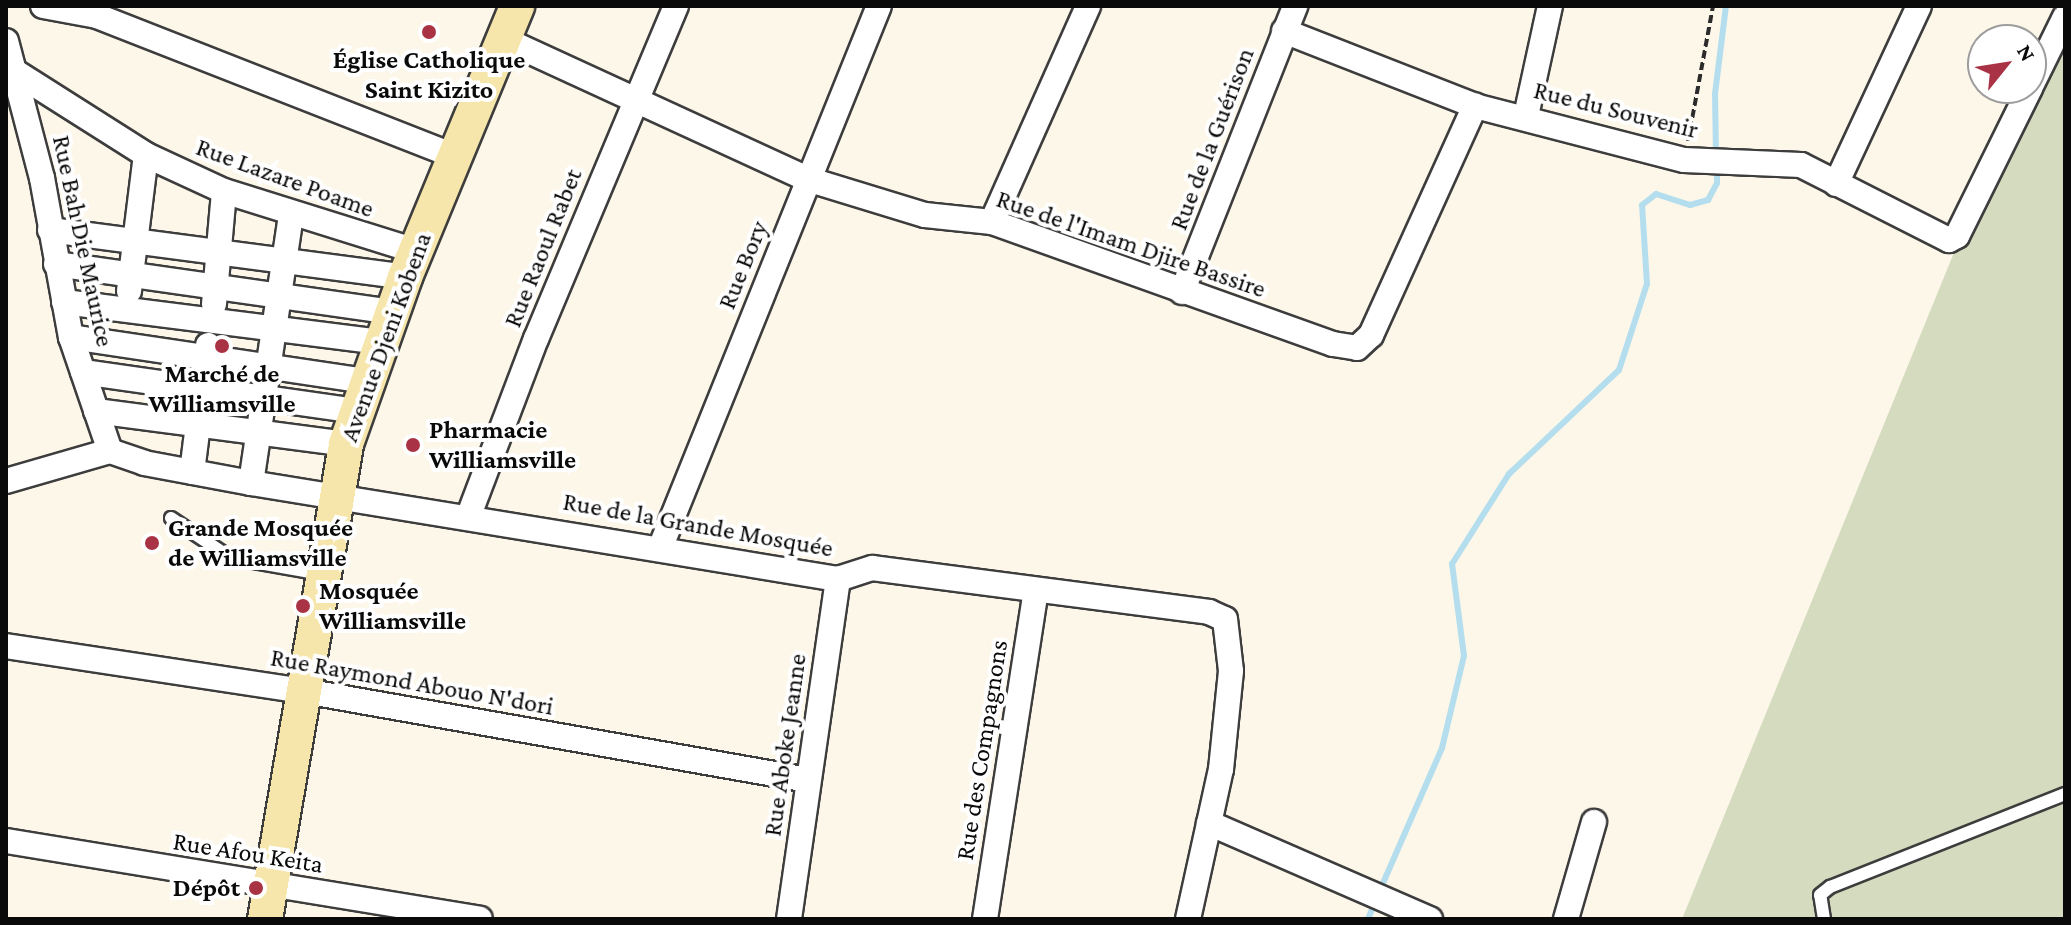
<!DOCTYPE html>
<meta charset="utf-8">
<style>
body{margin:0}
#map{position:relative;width:2071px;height:925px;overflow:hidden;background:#fdf7e9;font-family:"Crimson Pro",serif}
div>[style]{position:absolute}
.cemetery>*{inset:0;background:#d4dbbe}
.stream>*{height:6px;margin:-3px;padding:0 3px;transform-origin:3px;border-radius:3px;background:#b4deee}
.path>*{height:4px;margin-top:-2px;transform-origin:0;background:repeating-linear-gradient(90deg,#2c2c2c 0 8px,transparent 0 12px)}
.roads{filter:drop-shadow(2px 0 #3d3d3d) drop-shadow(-2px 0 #3d3d3d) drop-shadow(0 2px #3d3d3d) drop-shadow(0 -2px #3d3d3d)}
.lane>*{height:12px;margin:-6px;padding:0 6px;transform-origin:6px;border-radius:6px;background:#fff}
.street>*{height:24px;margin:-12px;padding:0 12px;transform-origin:12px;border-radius:12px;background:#fff}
.secondary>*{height:34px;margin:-17px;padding:0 17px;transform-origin:17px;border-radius:17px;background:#f6e6ab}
.dots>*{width:22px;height:22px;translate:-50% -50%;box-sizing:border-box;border:4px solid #fff;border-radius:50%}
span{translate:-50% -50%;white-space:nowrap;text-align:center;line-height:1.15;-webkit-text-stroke:8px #fff;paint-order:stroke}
.poi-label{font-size:26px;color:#0a0a0a;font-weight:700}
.left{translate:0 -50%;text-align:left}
.right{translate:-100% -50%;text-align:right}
.street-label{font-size:26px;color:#0a0a0a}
.frame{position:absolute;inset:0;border:8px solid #0a0a0a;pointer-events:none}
.north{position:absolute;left:1967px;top:24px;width:80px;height:80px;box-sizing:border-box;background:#fff;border:2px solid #9d9d9d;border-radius:50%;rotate:60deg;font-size:22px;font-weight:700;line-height:32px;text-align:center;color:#0a0a0a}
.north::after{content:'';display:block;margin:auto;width:28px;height:36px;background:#a93344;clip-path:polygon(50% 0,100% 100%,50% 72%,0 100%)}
</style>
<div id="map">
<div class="cemetery">
<i style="clip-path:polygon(2065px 28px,2065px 919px,1682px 919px,1962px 233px)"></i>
</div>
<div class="stream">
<i style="left:1716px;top:156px;width:62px;rotate:-90.9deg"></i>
<i style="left:1715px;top:94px;width:89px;rotate:-82.9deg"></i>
<i style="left:1380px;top:890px;width:155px;rotate:-66.4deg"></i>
<i style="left:1442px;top:748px;width:95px;rotate:-76.6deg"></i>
<i style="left:1464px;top:656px;width:93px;rotate:-97.4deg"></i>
<i style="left:1452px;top:564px;width:107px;rotate:-57.7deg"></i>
<i style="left:1509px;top:474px;width:151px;rotate:-43.4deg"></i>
<i style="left:1619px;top:370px;width:90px;rotate:-72deg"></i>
<i style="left:1647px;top:284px;width:79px;rotate:-93.6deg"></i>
<i style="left:1642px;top:205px;width:18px;rotate:-38deg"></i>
<i style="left:1656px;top:194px;width:36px;rotate:18deg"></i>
<i style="left:1690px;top:205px;width:19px;rotate:-16deg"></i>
<i style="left:1708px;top:200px;width:19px;rotate:-62deg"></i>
<i style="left:1717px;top:183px;width:16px;rotate:-90deg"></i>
<i style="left:1368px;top:919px;width:21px;rotate:-67deg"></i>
</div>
<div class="path">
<i style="left:1688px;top:141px;width:137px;rotate:-79.5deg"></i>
</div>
<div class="roads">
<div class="lane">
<i style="left:171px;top:518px;width:72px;rotate:33.7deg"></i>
<i style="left:231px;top:558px;width:92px;rotate:10deg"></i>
<i style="left:1824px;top:919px;width:24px;rotate:-99deg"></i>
<i style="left:1820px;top:895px;width:13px;rotate:-39deg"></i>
<i style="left:1830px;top:887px;width:253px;rotate:-21.6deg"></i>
</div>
<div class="street">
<i style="left:43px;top:6px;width:55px;rotate:10.5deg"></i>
<i style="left:97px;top:16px;width:384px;rotate:21.4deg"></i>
<i style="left:1284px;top:31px;width:205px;rotate:21.4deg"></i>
<i style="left:1475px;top:106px;width:216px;rotate:14.5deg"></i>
<i style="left:1684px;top:160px;width:117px;rotate:2.4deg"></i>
<i style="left:1801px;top:165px;width:166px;rotate:26.9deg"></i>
<i style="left:1949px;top:240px;width:9px;rotate:-27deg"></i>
<i style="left:1957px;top:236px;width:165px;rotate:-63.7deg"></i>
<i style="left:503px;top:39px;width:335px;rotate:24.7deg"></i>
<i style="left:807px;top:179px;width:123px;rotate:17deg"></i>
<i style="left:925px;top:215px;width:67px;rotate:6deg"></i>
<i style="left:992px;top:222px;width:362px;rotate:19.7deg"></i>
<i style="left:1333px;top:344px;width:24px;rotate:9deg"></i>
<i style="left:1357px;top:348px;width:19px;rotate:-43deg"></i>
<i style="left:1371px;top:335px;width:252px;rotate:-65.6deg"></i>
<i style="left:6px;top:41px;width:142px;rotate:75.3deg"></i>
<i style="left:42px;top:178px;width:162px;rotate:79.7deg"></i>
<i style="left:71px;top:337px;width:120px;rotate:71.1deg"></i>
<i style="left:17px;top:73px;width:153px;rotate:32.4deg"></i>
<i style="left:146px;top:155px;width:86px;rotate:24.8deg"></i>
<i style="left:224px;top:191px;width:200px;rotate:17.4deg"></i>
<i style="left:2031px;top:86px;width:77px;rotate:-63.8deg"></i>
<i style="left:1526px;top:116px;width:113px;rotate:-77.7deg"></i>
<i style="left:1836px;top:184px;width:196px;rotate:-65deg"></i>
<i style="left:992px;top:222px;width:236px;rotate:-66deg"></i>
<i style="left:50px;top:230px;width:358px;rotate:7.5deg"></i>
<i style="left:56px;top:264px;width:339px;rotate:8.1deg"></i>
<i style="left:129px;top:291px;width:137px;rotate:-82.9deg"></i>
<i style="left:1182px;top:292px;width:308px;rotate:-68.4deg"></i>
<i style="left:64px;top:302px;width:319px;rotate:7.2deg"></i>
<i style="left:214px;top:304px;width:113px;rotate:-84.9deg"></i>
<i style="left:71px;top:337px;width:297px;rotate:8.5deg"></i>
<i style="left:83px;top:372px;width:277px;rotate:8.1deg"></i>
<i style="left:96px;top:411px;width:252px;rotate:7.5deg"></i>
<i style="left:192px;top:472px;width:128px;rotate:-82.8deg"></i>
<i style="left:6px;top:481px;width:108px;rotate:-16.1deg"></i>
<i style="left:110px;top:451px;width:36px;rotate:19deg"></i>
<i style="left:144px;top:463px;width:109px;rotate:10.6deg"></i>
<i style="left:251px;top:483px;width:595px;rotate:9.29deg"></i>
<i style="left:838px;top:579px;width:36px;rotate:-18deg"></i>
<i style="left:872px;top:568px;width:340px;rotate:7.4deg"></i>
<i style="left:1209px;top:612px;width:17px;rotate:24deg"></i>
<i style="left:1225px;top:619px;width:52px;rotate:83.4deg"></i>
<i style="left:1231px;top:671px;width:99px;rotate:95.8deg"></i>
<i style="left:1221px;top:769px;width:154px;rotate:102.4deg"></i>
<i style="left:251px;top:483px;width:270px;rotate:-81.5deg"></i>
<i style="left:469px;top:515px;width:188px;rotate:-69.2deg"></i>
<i style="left:536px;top:339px;width:361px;rotate:-67.2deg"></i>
<i style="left:661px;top:546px;width:582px;rotate:-68.02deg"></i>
<i style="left:6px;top:646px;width:301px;rotate:8.6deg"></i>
<i style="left:304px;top:691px;width:512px;rotate:10.01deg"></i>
<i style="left:1209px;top:823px;width:241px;rotate:23.5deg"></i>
<i style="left:6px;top:841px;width:480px;rotate:9.3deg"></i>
<i style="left:789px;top:919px;width:344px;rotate:-81.8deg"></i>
<i style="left:985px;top:919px;width:333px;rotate:-81.2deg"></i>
<i style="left:1566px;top:919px;width:101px;rotate:-73.9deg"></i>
</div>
<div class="secondary">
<i style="left:265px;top:919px;width:482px;rotate:-80.3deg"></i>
<i style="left:346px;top:444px;width:177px;rotate:-70.5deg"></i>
<i style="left:405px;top:277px;width:293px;rotate:-67.5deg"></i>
</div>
</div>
<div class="dots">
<i style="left:429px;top:32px;background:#a93344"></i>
<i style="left:222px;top:346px;background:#a93344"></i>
<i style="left:413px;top:445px;background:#a93344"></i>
<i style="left:152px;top:543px;background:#a93344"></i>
<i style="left:303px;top:606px;background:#a93344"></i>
<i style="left:256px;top:888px;background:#a93344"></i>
</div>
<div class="poi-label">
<span style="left:429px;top:75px">Église Catholique<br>Saint Kizito</span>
<span style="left:222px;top:389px">Marché de<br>Williamsville</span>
<span class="left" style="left:429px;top:445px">Pharmacie<br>Williamsville</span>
<span class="left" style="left:168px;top:543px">Grande Mosquée<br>de Williamsville</span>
<span class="left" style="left:319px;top:606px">Mosquée<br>Williamsville</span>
<span class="right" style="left:240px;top:888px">Dépôt</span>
</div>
<div class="street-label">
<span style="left:1616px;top:110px;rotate:14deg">Rue du Souvenir</span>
<span style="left:1212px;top:139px;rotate:-69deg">Rue de la Guérison</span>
<span style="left:285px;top:178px;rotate:20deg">Rue Lazare Poame</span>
<span style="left:83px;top:241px;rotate:78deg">Rue Bah Die Maurice</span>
<span style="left:1131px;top:244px;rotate:19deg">Rue de l'Imam Djire Bassire</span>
<span style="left:543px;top:248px;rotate:-68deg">Rue Raoul Rabet</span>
<span style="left:743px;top:265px;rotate:-68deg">Rue Bory</span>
<span style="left:386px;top:337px;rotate:-70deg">Avenue Djeni Kobena</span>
<span style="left:698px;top:525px;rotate:10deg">Rue de la Grande Mosquée</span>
<span style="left:412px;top:682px;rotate:10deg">Rue Raymond Abouo N'dori</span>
<span style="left:785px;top:745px;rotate:-82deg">Rue Aboke Jeanne</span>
<span style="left:982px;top:750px;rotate:-81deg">Rue des Compagnons</span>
<span style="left:248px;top:853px;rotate:9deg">Rue Afou Keita</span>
</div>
<div class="frame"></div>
<div class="north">N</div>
</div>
